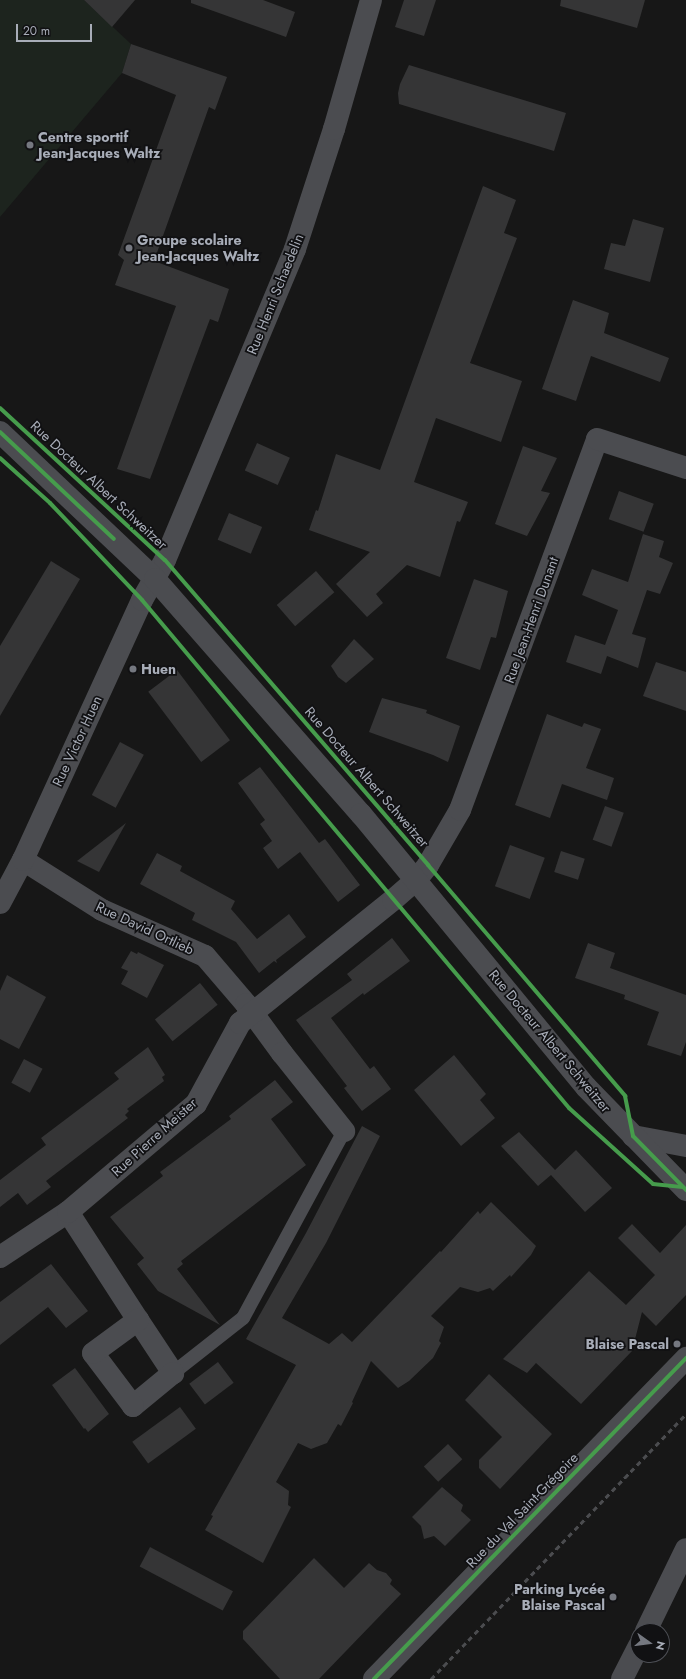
<!DOCTYPE html>
<meta charset="utf-8">
<style>
body{margin:0}
#map{position:relative;width:686px;height:1679px;overflow:hidden;background:#171717;font-family:Jost,sans-serif}
div>[style]{position:absolute}
.green>*{inset:0;background:#1d241e}
.building>*{inset:0;background:#353536;transform-origin:0 0}
.service>*{height:14px;margin:-7px;padding:0 7px;transform-origin:7px;border-radius:7px;background:#4b4c50}
.minor>*{height:22px;margin:-11px;padding:0 11px;transform-origin:11px;border-radius:11px;background:#4b4c50}
.tertiary>*{height:22px;margin:-11px;padding:0 11px;transform-origin:11px;border-radius:11px;background:#4b4c50}
.rail>*{height:3px;margin-top:-1.5px;transform-origin:0;background:repeating-linear-gradient(90deg,#4b4c4f 0 5px,transparent 0 9px)}
.cycleway>*{height:4px;margin:-2px;padding:0 2px;transform-origin:2px;border-radius:2px;background:#469c4c}
.dots>*{width:11px;height:11px;translate:-50% -50%;box-sizing:border-box;border:2px solid #111113;border-radius:50%}
span{translate:-50% -50%;white-space:nowrap;text-align:center;line-height:1.15;-webkit-text-stroke:3.5px #111113;paint-order:stroke}
.poi-label{font-size:14px;color:#a8adb8;font-weight:700}
.left{translate:0 -50%;text-align:left}
.right{translate:-100% -50%;text-align:right}
.street-label{font-size:14px;color:#a8adb8}
.north{position:absolute;left:630px;top:1623px;width:40px;height:40px;box-sizing:border-box;background:#111113;border:1px solid #4d4f55;border-radius:50%;rotate:104deg;font-size:11px;font-weight:700;line-height:16px;text-align:center;color:#a8adb8}
.north::after{content:'';display:block;margin:auto;width:14px;height:18px;background:#757880;clip-path:polygon(50% 0,100% 100%,50% 72%,0 100%)}
.scale{position:absolute;left:16px;top:24px;width:76px;height:18px;box-sizing:border-box;border:2px solid #a8adb8;border-top:0;padding-left:5px;font-size:12px;line-height:14px;white-space:nowrap;color:#a8adb8;-webkit-text-stroke:3px #111113;paint-order:stroke}
</style>
<div id="map">
<div class="green">
<i style="clip-path:polygon(0 0,84px 0,131px 44px,122px 73px,0 217px)"></i>
</div>
<div class="building">
<i style="clip-path:polygon(84px 0,135px 0,112px 27px)"></i>
<i style="clip-path:polygon(191px 0,263px 0,295px 12px,286px 37px,191px 3px)"></i>
<i style="clip-path:polygon(404px 0,436px 0,424px 36px,395px 27px)"></i>
<i style="clip-path:polygon(561px 0,645px 0,637px 28px,560px 6px)"></i>
<i style="clip-path:polygon(131px 44px,227px 77px,215px 110px,209px 107px,154px 261px,229px 289px,218px 322px,210px 319px,150px 479px,117px 469px,176px 306px,115px 285px,124px 260px,118px 255px,176px 95px,122px 73px)"></i>
<i style="clip-path:polygon(409px 65px,566px 113px,554px 151px,399px 104px,398px 93px,400px 84px)"></i>
<i style="clip-path:polygon(483px 186px,516px 200px,504px 233px,517px 238px,470px 363px,522px 381px,501px 442px,436px 418px,414px 482px,468px 502px,460px 522px,457px 521px,440px 577px,407px 565px,376px 594px,383px 603px,367px 617px,336px 584px,370px 552px,309px 530px,316px 510px,318px 511px,336px 454px,380px 470px)"></i>
<i style="clip-path:polygon(633px 219px,664px 228px,650px 282px,604px 269px,611px 243px,625px 246px)"></i>
<i style="clip-path:polygon(573px 300px,609px 313px,604px 333px,669px 358px,660px 382px,591px 356px,576px 401px,542px 389px)"></i>
<i style="left:257px;top:443px;width:36px;height:30px;rotate:24deg"></i>
<i style="clip-path:polygon(523px 446px,557px 458px,541px 491px,550px 493px,527px 536px,495px 524px)"></i>
<i style="left:619px;top:491px;width:37px;height:30px;rotate:20deg"></i>
<i style="left:229px;top:513px;width:36px;height:29px;rotate:23deg"></i>
<i style="clip-path:polygon(643px 534px,664px 541px,659px 557px,673px 563px,660px 594px,647px 590px,632px 634px,646px 638px,638px 668px,607px 656px,601px 674px,566px 662px,575px 635px,605px 645px,618px 610px,582px 595px,592px 569px,628px 582px)"></i>
<i style="clip-path:polygon(51px 561px,80px 579px,0 716px,0 646px)"></i>
<i style="left:316px;top:571px;width:28px;height:52px;rotate:49deg"></i>
<i style="clip-path:polygon(474px 579px,508px 591px,496px 638px,491px 637px,480px 670px,446px 658px)"></i>
<i style="clip-path:polygon(354px 639px,374px 659px,346px 683px,338px 677px,331px 666px)"></i>
<i style="clip-path:polygon(656px 662px,686px 672px,686px 711px,643px 696px)"></i>
<i style="left:177px;top:670px;width:88px;height:36px;rotate:53deg"></i>
<i style="clip-path:polygon(382px 698px,427px 710px,426px 713px,460px 726px,448px 762px,433px 755px,369px 732px)"></i>
<i style="clip-path:polygon(547px 714px,582px 727px,584px 723px,601px 729px,586px 768px,614px 778px,607px 800px,562px 784px,550px 818px,515px 805px)"></i>
<i style="left:120px;top:742px;width:27px;height:60px;rotate:28deg"></i>
<i style="clip-path:polygon(260px 767px,319px 843px,325px 839px,360px 885px,338px 902px,300px 852px,278px 869px,263px 848px,272px 841px,260px 824px,265px 820px,238px 783px)"></i>
<i style="left:605px;top:806px;width:20px;height:36px;rotate:20deg"></i>
<i style="clip-path:polygon(126px 823px,99px 872px,77px 861px)"></i>
<i style="left:510px;top:845px;width:37px;height:44px;rotate:20deg"></i>
<i style="left:561px;top:851px;width:25px;height:22px;rotate:18deg"></i>
<i style="clip-path:polygon(157px 853px,182px 866px,180px 871px,235px 901px,231px 909px,257px 939px,289px 914px,306px 937px,276px 960px,277px 963px,274px 961px,259px 973px,236px 942px,192px 920px,195px 913px,140px 884px)"></i>
<i style="clip-path:polygon(392px 938px,410px 961px,364px 995px,363px 993px,331px 1018px,370px 1069px,374px 1066px,391px 1089px,362px 1111px,344px 1088px,347px 1086px,296px 1020px,352px 980px,347px 974px)"></i>
<i style="clip-path:polygon(588px 943px,615px 953px,610px 968px,686px 995px,686px 1042px,681px 1056px,647px 1045px,659px 1012px,624px 999px,625px 995px,575px 978px)"></i>
<i style="clip-path:polygon(131px 951px,137px 954px,138px 952px,164px 965px,147px 998px,121px 984px,128px 971px,121px 968px)"></i>
<i style="clip-path:polygon(7px 975px,46px 997px,19px 1049px,0 1039px,0 991px)"></i>
<i style="left:200px;top:983px;width:28px;height:58px;rotate:51deg"></i>
<i style="clip-path:polygon(148px 1047px,165px 1075px,162px 1077px,164px 1081px,127px 1109px,129px 1111px,125px 1115px,128px 1118px,46px 1181px,51px 1187px,27px 1205px,18px 1193px,0 1207px,0 1180px,46px 1145px,41px 1138px,119px 1079px,114px 1073px)"></i>
<i style="clip-path:polygon(454px 1055px,486px 1094px,480px 1100px,495px 1118px,461px 1146px,414px 1090px)"></i>
<i style="left:24px;top:1059px;width:21px;height:27px;rotate:28deg"></i>
<i style="clip-path:polygon(275px 1080px,293px 1102px,271px 1119px,306px 1165px,181px 1261px,183px 1264px,177px 1269px,220px 1325px,158px 1291px,137px 1264px,144px 1258px,110px 1217px,163px 1176px,160px 1172px,231px 1119px,229px 1116px)"></i>
<i style="clip-path:polygon(362px 1126px,380px 1136px,326px 1243px,282px 1318px,329px 1344px,342px 1333px,352px 1342px,440px 1251px,441px 1252px,478px 1211px,480px 1214px,491px 1202px,536px 1246px,531px 1255px,511px 1277px,510px 1275px,493px 1291px,490px 1288px,478px 1292px,460px 1287px,431px 1316px,444px 1327px,439px 1341px,441px 1343px,433px 1358px,409px 1381px,398px 1388px,371px 1361px,352px 1402px,353px 1403px,341px 1426px,338px 1424px,327px 1443px,311px 1449px,298px 1443px,276px 1482px,289px 1491px,288px 1505px,291px 1507px,263px 1563px,205px 1530px,213px 1516px,211px 1515px,296px 1365px,246px 1339px,306px 1233px)"></i>
<i style="clip-path:polygon(519px 1132px,555px 1170px,576px 1150px,612px 1188px,585px 1212px,551px 1175px,538px 1186px,501px 1146px)"></i>
<i style="clip-path:polygon(632px 1224px,660px 1253px,686px 1225px,686px 1295px,656px 1326px,642px 1312px,632px 1351px,581px 1404px,536px 1363px,527px 1373px,503px 1359px,589px 1271px,626px 1305px,655px 1275px,618px 1238px)"></i>
<i style="clip-path:polygon(51px 1264px,88px 1311px,66px 1328px,48px 1307px,0 1345px,0 1302px)"></i>
<i style="left:218px;top:1362px;width:26px;height:36px;rotate:53deg"></i>
<i style="clip-path:polygon(75px 1368px,109px 1414px,88px 1432px,85px 1428px,84px 1429px,52px 1385px)"></i>
<i style="clip-path:polygon(489px 1374px,552px 1434px,500px 1489px,479px 1468px,479px 1460px,502px 1437px,465px 1400px)"></i>
<i style="left:180px;top:1407px;width:27px;height:59px;rotate:54deg"></i>
<i style="left:448px;top:1444px;width:21px;height:33px;rotate:47deg"></i>
<i style="clip-path:polygon(442px 1487px,463px 1505px,461px 1511px,471px 1520px,445px 1546px,434px 1536px,424px 1539px,421px 1526px,412px 1517px)"></i>
<i style="left:150px;top:1547px;width:94px;height:22px;rotate:28deg"></i>
<i style="clip-path:polygon(314px 1558px,344px 1588px,369px 1563px,377px 1570px,386px 1573px,392px 1580px,390px 1584px,401px 1594px,319px 1679px,280px 1679px,243px 1639px,243px 1631px)"></i>
</div>
<div class="service">
<i style="left:173px;top:1373px;width:89px;rotate:-38.2deg"></i>
<i style="left:243px;top:1318px;width:213px;rotate:-61.6deg"></i>
</div>
<div class="minor">
<i style="left:23px;top:860px;width:93px;rotate:32.3deg"></i>
<i style="left:102px;top:910px;width:113px;rotate:24.1deg"></i>
<i style="left:205px;top:956px;width:63px;rotate:49.5deg"></i>
<i style="left:246px;top:1004px;width:61px;rotate:53.7deg"></i>
<i style="left:282px;top:1053px;width:100px;rotate:51.5deg"></i>
<i style="left:0;top:903px;width:49px;rotate:-61.9deg"></i>
<i style="left:23px;top:860px;width:286px;rotate:-65.4deg"></i>
<i style="left:142px;top:600px;width:46px;rotate:-60.1deg"></i>
<i style="left:165px;top:560px;width:337px;rotate:-67.3deg"></i>
<i style="left:295px;top:249px;width:126px;rotate:-72deg"></i>
<i style="left:334px;top:129px;width:134px;rotate:-74deg"></i>
<i style="left:633px;top:1136px;width:54px;rotate:10.7deg"></i>
<i style="left:68px;top:1212px;width:129px;rotate:57.1deg"></i>
<i style="left:0;top:1257px;width:82px;rotate:-33.5deg"></i>
<i style="left:68px;top:1212px;width:167px;rotate:-40.2deg"></i>
<i style="left:196px;top:1104px;width:92px;rotate:-61.5deg"></i>
<i style="left:240px;top:1023px;width:196px;rotate:-38.8deg"></i>
<i style="left:393px;top:900px;width:30px;rotate:-41deg"></i>
<i style="left:416px;top:880px;width:19px;rotate:-51deg"></i>
<i style="left:428px;top:865px;width:64px;rotate:-59.8deg"></i>
<i style="left:460px;top:810px;width:395px;rotate:-69.7deg"></i>
<i style="left:597px;top:439px;width:94px;rotate:18deg"></i>
<i style="left:138px;top:1320px;width:64px;rotate:56.6deg"></i>
<i style="left:173px;top:1373px;width:52px;rotate:140.5deg"></i>
<i style="left:133px;top:1406px;width:66px;rotate:-127deg"></i>
<i style="left:93px;top:1353px;width:56px;rotate:-36.3deg"></i>
<i style="left:646px;top:1631px;width:91px;rotate:-64deg"></i>
<i style="left:622px;top:1679px;width:36px;rotate:-63deg"></i>
</div>
<div class="tertiary">
<i style="left:0;top:432px;width:214px;rotate:43.5deg"></i>
<i style="left:155px;top:579px;width:313px;rotate:48.8deg"></i>
<i style="left:361px;top:814px;width:354px;rotate:50.5deg"></i>
<i style="left:586px;top:1087px;width:144px;rotate:45.8deg"></i>
<i style="left:374px;top:1679px;width:448px;rotate:-45.8deg"></i>
</div>
<div class="rail">
<i style="left:431px;top:1679px;width:368px;rotate:-46.1deg"></i>
</div>
<div class="cycleway">
<i style="left:0;top:408px;width:224px;rotate:42.7deg"></i>
<i style="left:165px;top:560px;width:403px;rotate:49.2deg"></i>
<i style="left:428px;top:865px;width:304px;rotate:49.5deg"></i>
<i style="left:625px;top:1096px;width:41px;rotate:78.7deg"></i>
<i style="left:633px;top:1136px;width:76px;rotate:45.5deg"></i>
<i style="left:0;top:432px;width:156px;rotate:43.2deg"></i>
<i style="left:0;top:458px;width:67px;rotate:42deg"></i>
<i style="left:50px;top:503px;width:134px;rotate:46.5deg"></i>
<i style="left:142px;top:600px;width:664px;rotate:49.95deg"></i>
<i style="left:569px;top:1108px;width:113px;rotate:42.1deg"></i>
<i style="left:653px;top:1184px;width:30px;rotate:6deg"></i>
<i style="left:374px;top:1679px;width:448px;rotate:-45.8deg"></i>
</div>
<div class="dots">
<i style="left:30px;top:145px;background:#757880"></i>
<i style="left:129px;top:248px;background:#757880"></i>
<i style="left:133px;top:669px;background:#757880"></i>
<i style="left:677px;top:1344px;background:#757880"></i>
<i style="left:613px;top:1597px;background:#757880"></i>
</div>
<div class="poi-label">
<span class="left" style="left:38px;top:145px">Centre sportif<br>Jean-Jacques Waltz</span>
<span class="left" style="left:137px;top:248px">Groupe scolaire<br>Jean-Jacques Waltz</span>
<span class="left" style="left:141px;top:669px">Huen</span>
<span class="right" style="left:669px;top:1344px">Blaise Pascal</span>
<span class="right" style="left:605px;top:1597px">Parking Lycée<br>Blaise Pascal</span>
</div>
<div class="street-label">
<span style="left:275px;top:294px;rotate:-68deg">Rue Henri Schaedelin</span>
<span style="left:99px;top:485px;rotate:43deg">Rue Docteur Albert Schweitzer</span>
<span style="left:531px;top:620px;rotate:-70deg">Rue Jean-Henri Dunant</span>
<span style="left:77px;top:741px;rotate:-65deg">Rue Victor Huen</span>
<span style="left:367px;top:777px;rotate:49deg">Rue Docteur Albert Schweitzer</span>
<span style="left:145px;top:928px;rotate:25deg">Rue David Ortlieb</span>
<span style="left:550px;top:1041px;rotate:50deg">Rue Docteur Albert Schweitzer</span>
<span style="left:154px;top:1137px;rotate:-42deg">Rue Pierre Meister</span>
<span style="left:522px;top:1510px;rotate:-46deg">Rue du Val Saint-Grégoire</span>
</div>
<div class="north">N</div>
<div class="scale">20 m</div>
</div>
